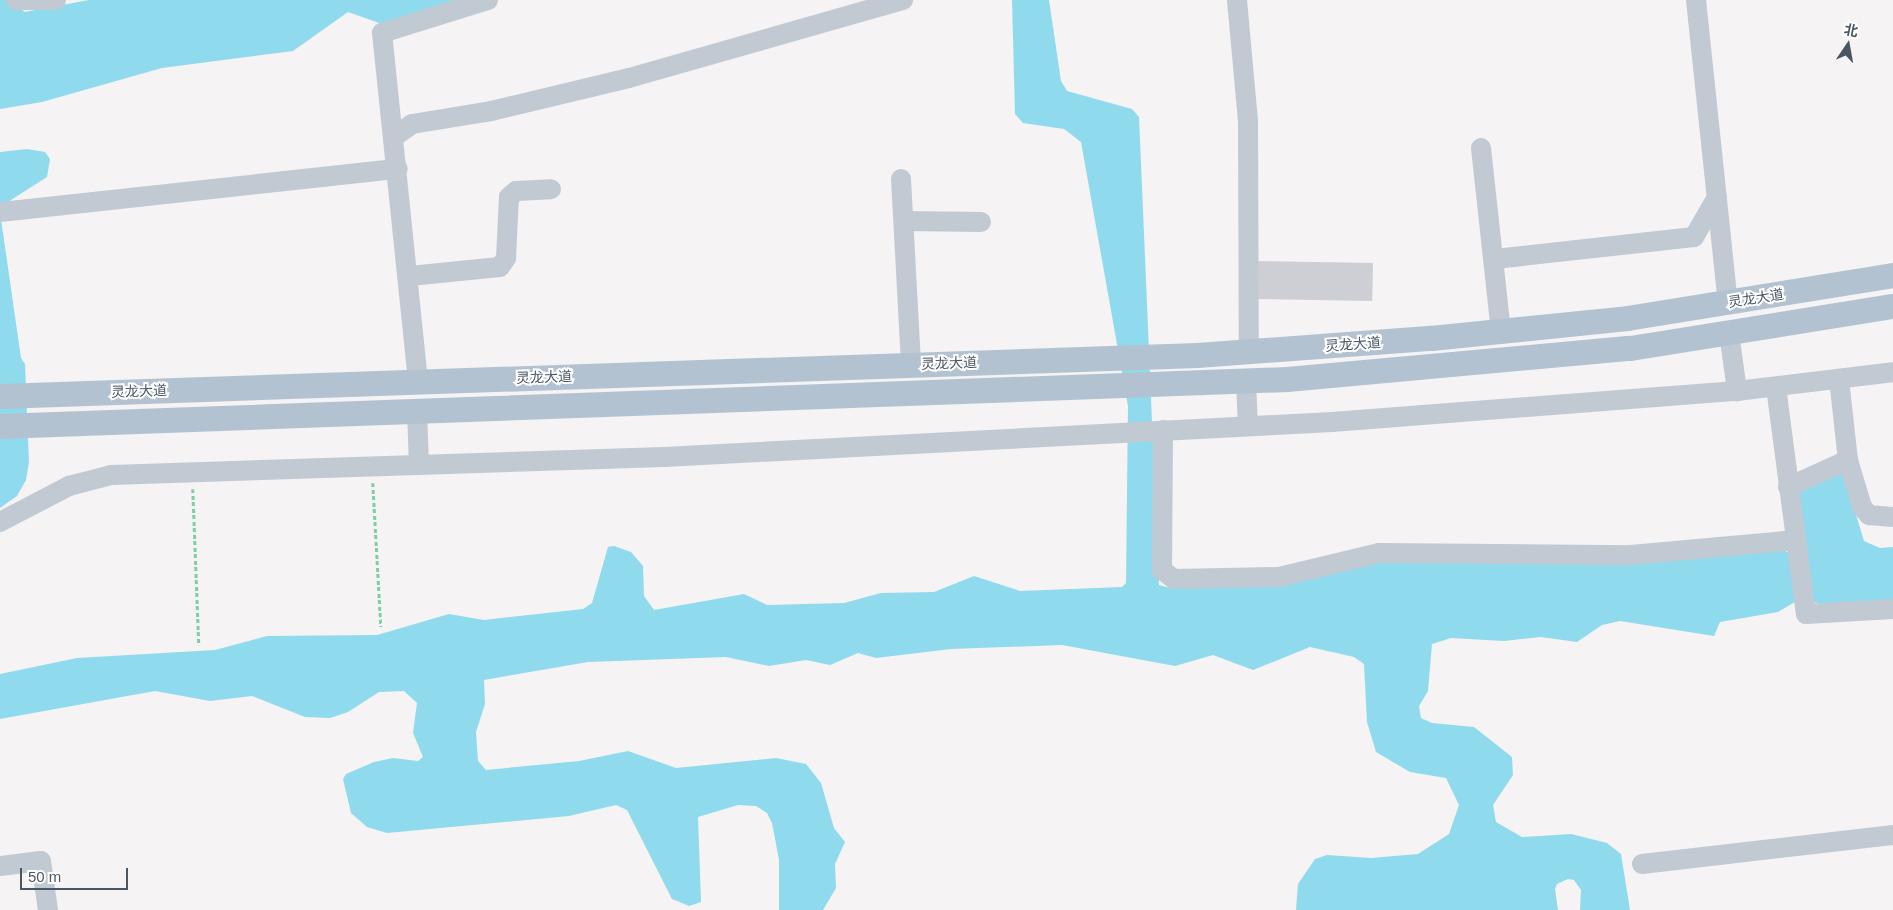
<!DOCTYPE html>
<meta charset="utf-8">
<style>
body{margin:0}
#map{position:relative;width:1893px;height:910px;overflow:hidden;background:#f5f3f3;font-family:Helvetica,"Noto Sans SC",sans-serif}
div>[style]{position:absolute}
.water>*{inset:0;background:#90daee}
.building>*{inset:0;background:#cdcfd5;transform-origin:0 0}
.path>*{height:2.5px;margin-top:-1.25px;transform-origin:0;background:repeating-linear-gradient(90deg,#7ad0a6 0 4px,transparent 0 6.5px)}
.minor>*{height:20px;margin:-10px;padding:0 10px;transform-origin:10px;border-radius:10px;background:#c1cad2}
.major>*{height:25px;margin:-12.5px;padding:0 12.5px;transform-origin:12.5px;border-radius:12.5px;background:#b3c2d1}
span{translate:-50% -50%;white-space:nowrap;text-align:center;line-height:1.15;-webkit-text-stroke:4px #fff;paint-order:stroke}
.street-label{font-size:14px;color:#4a5661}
.north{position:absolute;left:1823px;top:20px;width:50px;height:50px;-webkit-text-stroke:4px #fff;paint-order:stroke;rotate:12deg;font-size:14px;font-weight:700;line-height:20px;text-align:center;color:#4a5661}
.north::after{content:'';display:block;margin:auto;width:18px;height:22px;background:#4a5661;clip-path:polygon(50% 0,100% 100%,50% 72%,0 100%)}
.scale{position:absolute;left:20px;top:868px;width:108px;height:22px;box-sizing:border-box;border:2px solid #4a5661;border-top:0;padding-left:6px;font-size:15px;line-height:18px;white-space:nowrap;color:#4a5661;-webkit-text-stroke:4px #fff;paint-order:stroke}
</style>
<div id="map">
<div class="water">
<i style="clip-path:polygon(0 0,8px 0,25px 12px,89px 0,473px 0,382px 24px,348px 12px,293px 51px,162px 68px,42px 102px,0 109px)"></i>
<i style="clip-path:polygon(1012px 0,1049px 0,1061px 81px,1067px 91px,1132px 109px,1139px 117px,1159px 585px,1170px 588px,1271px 583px,1357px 561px,1784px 550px,1792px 555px,1796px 493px,1839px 471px,1844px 475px,1864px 541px,1880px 548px,1893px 547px,1893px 603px,1825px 605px,1800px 599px,1778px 612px,1720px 622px,1714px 636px,1620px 621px,1602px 625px,1577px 642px,1541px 637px,1504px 641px,1451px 638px,1432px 644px,1428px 691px,1419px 706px,1421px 718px,1432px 723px,1474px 727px,1512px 757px,1513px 775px,1493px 805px,1496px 822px,1522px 837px,1571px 834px,1607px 843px,1621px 854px,1630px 910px,1580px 910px,1581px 890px,1574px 880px,1568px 879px,1557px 884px,1555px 889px,1558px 910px,1296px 910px,1298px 884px,1315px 859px,1327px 855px,1371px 858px,1418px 854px,1449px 834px,1459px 805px,1446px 778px,1410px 772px,1376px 752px,1367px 722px,1364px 664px,1354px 657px,1310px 647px,1253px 670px,1213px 655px,1175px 666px,1062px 645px,951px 649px,876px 658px,858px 653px,830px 665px,806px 660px,769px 666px,726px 657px,588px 662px,484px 680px,485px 704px,476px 732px,478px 761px,486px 770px,579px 761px,628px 751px,676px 768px,776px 758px,806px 764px,821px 783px,834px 828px,845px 842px,835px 864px,836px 888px,823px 910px,779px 910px,779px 860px,772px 823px,767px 813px,756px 806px,738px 805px,698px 817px,701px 902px,689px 906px,672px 899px,627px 810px,616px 805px,569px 816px,387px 833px,367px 827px,351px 813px,343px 779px,346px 774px,374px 762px,393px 758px,418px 761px,423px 757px,413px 733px,417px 703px,404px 691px,379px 692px,348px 712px,330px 718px,305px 717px,252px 696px,210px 701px,155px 691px,0 719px,0 674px,77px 658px,215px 650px,267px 636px,377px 635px,449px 614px,484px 620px,583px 609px,592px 603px,608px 547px,614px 546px,631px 552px,643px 566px,644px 596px,654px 610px,744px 594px,767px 605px,844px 603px,881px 593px,934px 592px,974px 576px,1020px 591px,1122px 587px,1126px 583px,1128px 406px,1081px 142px,1064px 129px,1023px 123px,1015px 114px)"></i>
<i style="clip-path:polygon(27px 149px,45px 152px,50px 159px,47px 177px,0 207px,0 152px)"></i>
<i style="clip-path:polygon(0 212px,21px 358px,25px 364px,29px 462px,26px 480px,17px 496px,0 508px)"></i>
</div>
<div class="building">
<i style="left:1257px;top:261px;width:116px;height:38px;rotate:1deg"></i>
</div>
<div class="path">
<i style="left:373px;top:483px;width:144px;rotate:86.8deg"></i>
<i style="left:193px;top:489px;width:156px;rotate:87.8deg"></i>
</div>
<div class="minor">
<i style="left:16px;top:0;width:40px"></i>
<i style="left:1237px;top:0;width:121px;rotate:84.8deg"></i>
<i style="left:1248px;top:121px;width:230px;rotate:89.8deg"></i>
<i style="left:1696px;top:0;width:305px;rotate:84deg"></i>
<i style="left:395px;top:136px;width:21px;rotate:-35deg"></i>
<i style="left:412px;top:124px;width:80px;rotate:-9.3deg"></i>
<i style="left:491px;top:111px;width:142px;rotate:-13.4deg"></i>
<i style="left:629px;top:78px;width:285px;rotate:-15.9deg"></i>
<i style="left:1481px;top:148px;width:184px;rotate:83.8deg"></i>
<i style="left:901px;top:179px;width:186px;rotate:86.9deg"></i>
<i style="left:0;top:212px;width:400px;rotate:-6.2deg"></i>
<i style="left:904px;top:221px;width:77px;rotate:0.7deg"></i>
<i style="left:1495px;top:259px;width:200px;rotate:-6.3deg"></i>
<i style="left:1694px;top:237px;width:46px;rotate:-60.1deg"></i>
<i style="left:410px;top:276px;width:90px;rotate:-5.7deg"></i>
<i style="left:500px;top:267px;width:11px;rotate:-56deg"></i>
<i style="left:506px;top:258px;width:61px;rotate:-87.2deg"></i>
<i style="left:509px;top:197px;width:9px;rotate:-41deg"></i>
<i style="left:516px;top:191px;width:35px;rotate:-3deg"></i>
<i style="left:1729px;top:333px;width:59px;rotate:82.1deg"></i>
<i style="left:1839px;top:379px;width:81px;rotate:83.7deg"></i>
<i style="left:1848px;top:460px;width:49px;rotate:73.4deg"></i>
<i style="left:1862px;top:507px;width:11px;rotate:49deg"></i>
<i style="left:1869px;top:515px;width:24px;rotate:5deg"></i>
<i style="left:418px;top:381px;width:350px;rotate:-95.9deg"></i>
<i style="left:382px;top:33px;width:111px;rotate:-17.3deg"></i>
<i style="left:1246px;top:382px;width:44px;rotate:87.4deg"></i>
<i style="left:1776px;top:387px;width:229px;rotate:82.5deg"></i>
<i style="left:1806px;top:614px;width:87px;rotate:-3.3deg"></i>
<i style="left:417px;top:411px;width:54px;rotate:87.9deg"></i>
<i style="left:1163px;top:430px;width:140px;rotate:90.4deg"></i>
<i style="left:1162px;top:570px;width:15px;rotate:37deg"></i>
<i style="left:1174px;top:579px;width:105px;rotate:-1.1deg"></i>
<i style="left:1279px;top:577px;width:103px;rotate:-13.5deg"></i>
<i style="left:1379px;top:553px;width:252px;rotate:0.5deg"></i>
<i style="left:1631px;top:555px;width:165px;rotate:-5.2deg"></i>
<i style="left:1788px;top:487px;width:66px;rotate:-24.2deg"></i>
<i style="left:0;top:522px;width:78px;rotate:-27.6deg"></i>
<i style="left:69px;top:486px;width:43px;rotate:-14.7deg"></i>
<i style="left:111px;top:475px;width:553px;rotate:-1.86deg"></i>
<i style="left:664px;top:457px;width:669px;rotate:-3deg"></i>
<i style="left:1332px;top:422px;width:406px;rotate:-4.4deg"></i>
<i style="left:1737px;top:391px;width:157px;rotate:-6.9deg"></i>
<i style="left:1642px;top:864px;width:253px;rotate:-6.6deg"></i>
<i style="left:0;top:866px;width:41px;rotate:-7deg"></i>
<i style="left:41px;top:861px;width:49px;rotate:81.9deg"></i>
</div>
<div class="major">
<i style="left:0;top:396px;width:1198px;rotate:-1.96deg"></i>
<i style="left:1197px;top:355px;width:235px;rotate:-4.2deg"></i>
<i style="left:1431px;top:338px;width:197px;rotate:-5.8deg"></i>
<i style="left:1627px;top:318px;width:269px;rotate:-9.2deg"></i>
<i style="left:0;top:426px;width:1288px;rotate:-2.09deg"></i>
<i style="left:1287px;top:379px;width:344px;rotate:-5.2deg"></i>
<i style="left:1630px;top:348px;width:266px;rotate:-9.1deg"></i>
</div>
<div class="street-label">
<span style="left:1756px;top:298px;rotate:-9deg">灵龙大道</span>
<span style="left:1353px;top:344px;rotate:-4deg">灵龙大道</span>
<span style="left:949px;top:363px;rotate:-2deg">灵龙大道</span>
<span style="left:544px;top:377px;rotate:-2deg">灵龙大道</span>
<span style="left:139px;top:391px;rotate:-2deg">灵龙大道</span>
</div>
<div class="north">北</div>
<div class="scale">50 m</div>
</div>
